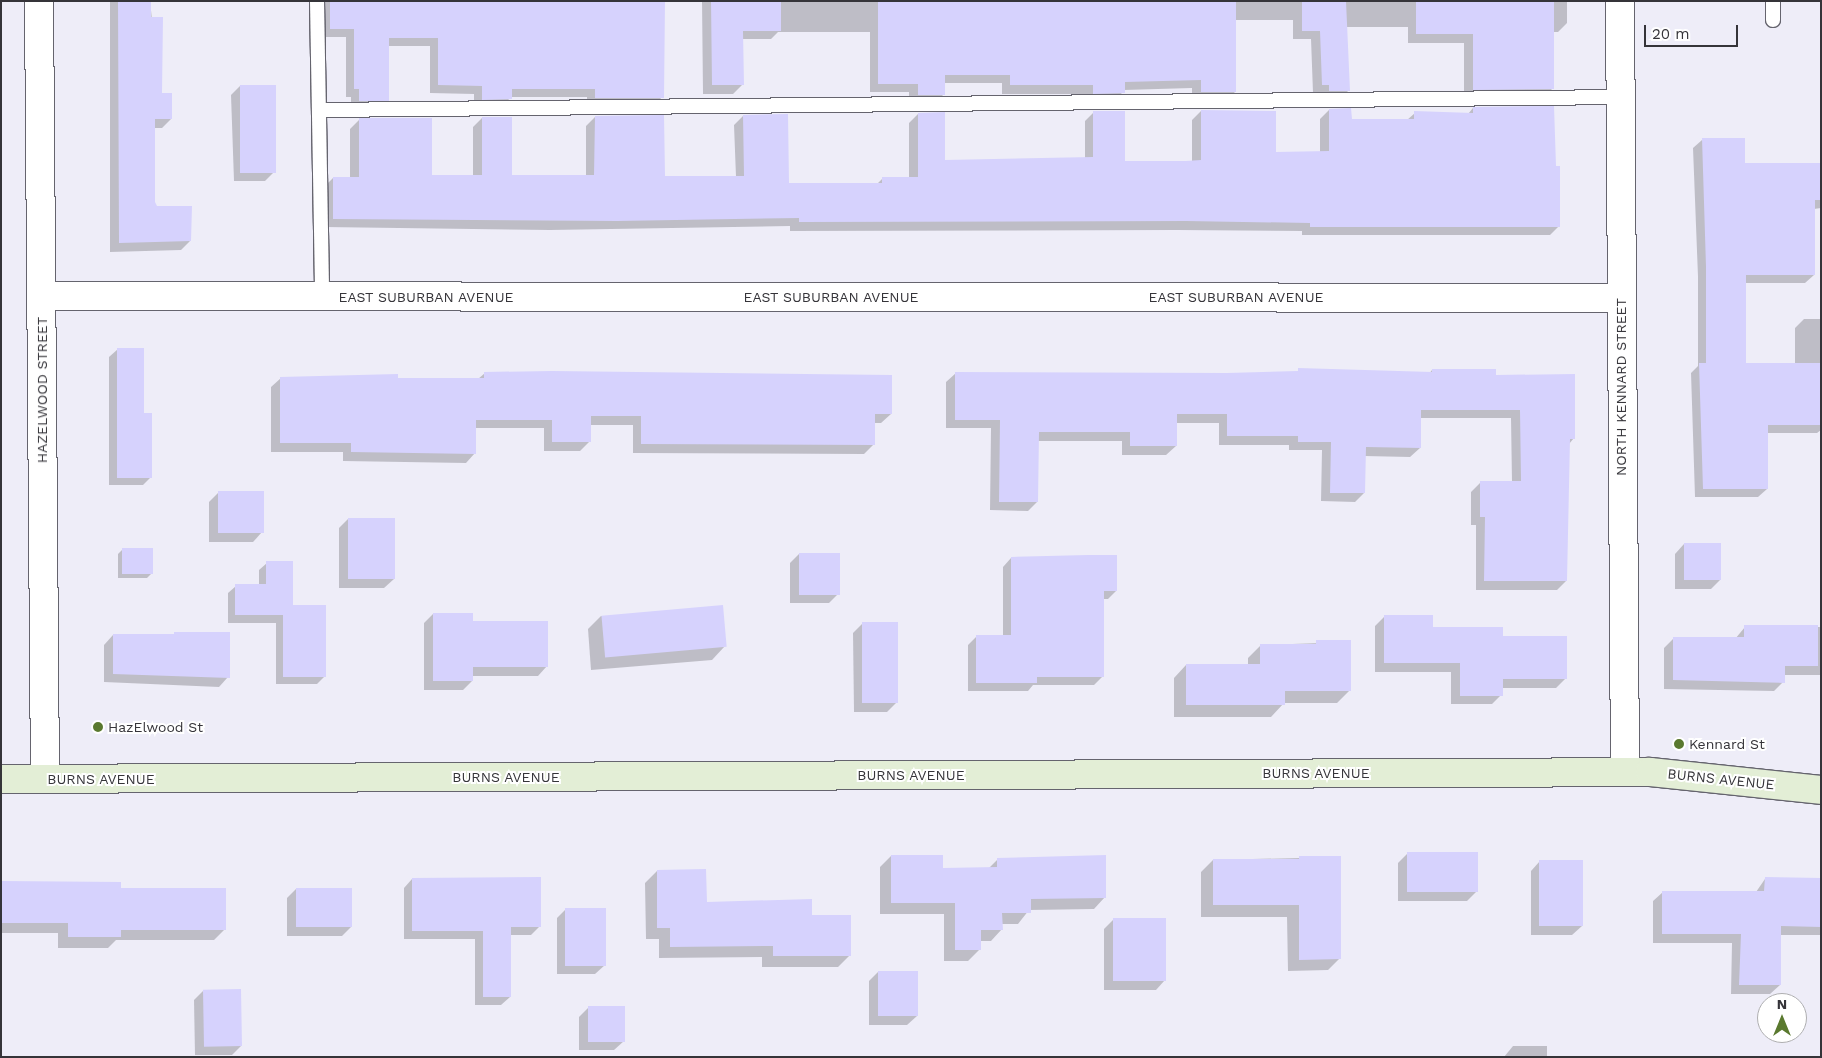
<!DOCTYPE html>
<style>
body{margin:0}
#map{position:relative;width:1822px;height:1058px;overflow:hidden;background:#eeedf8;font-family:"Work Sans",sans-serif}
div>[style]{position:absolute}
.shadow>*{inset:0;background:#0003;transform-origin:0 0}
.building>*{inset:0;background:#d6d2fd;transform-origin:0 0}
.roads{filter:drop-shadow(1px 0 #65646e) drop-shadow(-1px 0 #65646e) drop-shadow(0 1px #65646e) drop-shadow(0 -1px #65646e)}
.lane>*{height:14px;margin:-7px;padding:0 7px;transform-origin:7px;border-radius:7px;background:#fff}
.street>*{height:28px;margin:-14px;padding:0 14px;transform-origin:14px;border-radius:14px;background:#fff}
.secondary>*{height:28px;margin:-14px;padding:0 14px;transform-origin:14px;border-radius:14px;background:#e3eed6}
.dots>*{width:14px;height:14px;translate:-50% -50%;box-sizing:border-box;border:2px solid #fff;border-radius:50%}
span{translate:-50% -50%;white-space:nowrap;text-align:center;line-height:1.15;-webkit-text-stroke:4px #fff;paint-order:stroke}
.street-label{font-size:14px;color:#353439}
.poi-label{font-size:14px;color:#353439}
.left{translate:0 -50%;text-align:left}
.frame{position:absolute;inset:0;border:2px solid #353439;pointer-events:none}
.north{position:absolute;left:1757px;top:993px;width:50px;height:50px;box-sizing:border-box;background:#fff;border:1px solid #aeaeb0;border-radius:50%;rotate:0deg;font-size:14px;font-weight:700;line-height:20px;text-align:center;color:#353439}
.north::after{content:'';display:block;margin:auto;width:18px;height:22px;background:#5a792f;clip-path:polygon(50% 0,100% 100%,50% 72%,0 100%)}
.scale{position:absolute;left:1644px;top:25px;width:94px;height:22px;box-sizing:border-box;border:2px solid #353439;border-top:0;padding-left:6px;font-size:15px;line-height:18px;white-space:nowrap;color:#353439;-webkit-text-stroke:4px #fff;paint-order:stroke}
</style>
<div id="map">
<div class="shadow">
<i style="clip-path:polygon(110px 1px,150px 1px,160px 94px,171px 119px,162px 128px,153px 128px,153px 203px,190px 241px,181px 250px,110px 252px)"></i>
<i style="clip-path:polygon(322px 1px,664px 1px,662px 97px,654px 106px,587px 106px,587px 97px,511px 97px,502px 107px,474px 108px,474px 94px,430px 93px,430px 46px,388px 46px,388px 100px,379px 109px,351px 109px,351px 97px,346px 97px,346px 37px,322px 37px)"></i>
<i style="clip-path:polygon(702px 1px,1567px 1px,1567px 23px,1558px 32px,1553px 32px,1553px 88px,1544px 97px,1464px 98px,1464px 43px,1408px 43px,1408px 27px,1346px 27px,1349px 90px,1340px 99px,1320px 100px,1320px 93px,1313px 93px,1311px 39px,1293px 39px,1293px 20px,1235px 20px,1235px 92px,1226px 100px,1192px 101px,1192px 88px,1124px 90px,1115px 102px,1085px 102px,1085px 94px,1002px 94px,1002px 83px,944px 83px,944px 94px,935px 103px,909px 104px,909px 92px,870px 92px,870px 32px,778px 32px,771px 39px,742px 39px,742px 85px,733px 94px,703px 94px)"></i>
<i style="clip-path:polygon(240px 86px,275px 86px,274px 172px,265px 181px,234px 181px,231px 95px)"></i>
<i style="clip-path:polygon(1473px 108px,1559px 226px,1550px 235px,1302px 235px,1302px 231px,1176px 230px,790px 231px,790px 226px,550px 230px,324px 227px,324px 187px,333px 178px,350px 178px,350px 129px,359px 120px,431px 176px,473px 176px,473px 127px,482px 118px,511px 176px,586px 176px,586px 126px,595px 117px,664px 178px,736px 177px,734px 125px,743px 116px,788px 184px,877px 184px,883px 178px,909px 178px,909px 123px,918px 114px,944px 161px,1085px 159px,1085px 121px,1094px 112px,1124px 162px,1192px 162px,1192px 120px,1201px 111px,1275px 153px,1320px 153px,1320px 119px,1329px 110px,1350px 120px,1407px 120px,1415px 113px,1468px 114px)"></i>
<i style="clip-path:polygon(1702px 140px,1744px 165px,1821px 165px,1821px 208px,1814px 209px,1814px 275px,1805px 283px,1745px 283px,1745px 364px,1795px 364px,1795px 328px,1804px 319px,1821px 319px,1821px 430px,1817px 433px,1767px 433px,1767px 489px,1758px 497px,1695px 497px,1691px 373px,1698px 366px,1698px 277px,1693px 148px)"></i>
<i style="clip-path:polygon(118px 349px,143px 415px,151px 477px,143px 485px,109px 485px,109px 357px)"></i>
<i style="clip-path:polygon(1432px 370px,1494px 377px,1574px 438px,1569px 444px,1566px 581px,1557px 590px,1476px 590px,1476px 525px,1471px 525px,1471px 492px,1480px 483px,1512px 483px,1511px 418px,1420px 418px,1420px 448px,1410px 457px,1364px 456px,1364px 493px,1355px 502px,1321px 501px,1322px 450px,1289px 450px,1289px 445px,1219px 445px,1219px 423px,1176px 423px,1176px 446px,1166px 455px,1122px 455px,1122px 441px,1038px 441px,1037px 502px,1028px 511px,990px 510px,991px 428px,946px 428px,946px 382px,956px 373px,1429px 374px)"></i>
<i style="clip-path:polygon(485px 373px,891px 414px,881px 423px,874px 423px,874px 444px,864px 454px,633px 453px,633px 425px,590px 425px,590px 441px,580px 451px,544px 451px,544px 428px,475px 428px,475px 453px,466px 463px,343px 461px,343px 452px,271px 452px,271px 387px,281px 378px,478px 379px)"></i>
<i style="clip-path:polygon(218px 493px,262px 532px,253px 542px,209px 542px,209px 502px)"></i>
<i style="clip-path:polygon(348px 519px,394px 579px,384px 588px,339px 588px,339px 528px)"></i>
<i style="clip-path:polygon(1684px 544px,1720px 580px,1711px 589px,1675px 589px,1675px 554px)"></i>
<i style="clip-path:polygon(123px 549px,151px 574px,147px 578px,118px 578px,118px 554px)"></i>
<i style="clip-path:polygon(799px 554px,838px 594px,829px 603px,790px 603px,790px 563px)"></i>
<i style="clip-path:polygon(1011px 558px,1116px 591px,1108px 599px,1103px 599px,1103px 676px,1094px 685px,1033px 685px,1028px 691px,968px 691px,968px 645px,977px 636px,1003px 636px,1003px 567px)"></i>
<i style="clip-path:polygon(267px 563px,292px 606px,325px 676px,317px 684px,276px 684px,276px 623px,228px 623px,228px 593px,236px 586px,259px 586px,259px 570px)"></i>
<i style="clip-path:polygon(433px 614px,472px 622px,547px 666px,538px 676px,472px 676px,472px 681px,463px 690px,424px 690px,424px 623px)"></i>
<i style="clip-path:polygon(601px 616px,725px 646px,712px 660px,591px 670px,588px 629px)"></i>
<i style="clip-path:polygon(1384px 617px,1432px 629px,1501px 638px,1566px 678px,1556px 688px,1501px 688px,1501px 695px,1492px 704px,1451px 704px,1451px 672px,1375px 672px,1375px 626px)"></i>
<i style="clip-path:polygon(863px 623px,897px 702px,887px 712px,854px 712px,853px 633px)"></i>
<i style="clip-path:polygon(1745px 627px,1821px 627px,1821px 675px,1783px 675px,1783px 682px,1774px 691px,1664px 689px,1664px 648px,1673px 639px,1735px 639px)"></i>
<i style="clip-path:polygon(113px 635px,228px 677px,219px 687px,104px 682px,104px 645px)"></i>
<i style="clip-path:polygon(1350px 642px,1350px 690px,1337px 703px,1284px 703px,1271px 717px,1174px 717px,1174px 678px,1186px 665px,1248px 665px,1248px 658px,1261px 645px)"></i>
<i style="clip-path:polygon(1407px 854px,1477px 891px,1467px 901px,1398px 901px,1398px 863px)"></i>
<i style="clip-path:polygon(891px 856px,941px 869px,989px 868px,998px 859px,1105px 897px,1094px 909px,1029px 910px,1018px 924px,1002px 924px,1002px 929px,991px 941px,979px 941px,980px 949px,968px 961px,944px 961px,944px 914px,880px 914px,880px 867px)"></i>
<i style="clip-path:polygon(1340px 857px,1340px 958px,1328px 970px,1288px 971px,1287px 917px,1201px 917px,1201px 872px,1213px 860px)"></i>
<i style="clip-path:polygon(1540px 861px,1582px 926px,1572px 935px,1531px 935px,1531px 871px)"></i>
<i style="clip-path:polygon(657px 871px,705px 903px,811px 917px,850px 955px,838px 967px,762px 967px,762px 957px,659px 958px,659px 939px,646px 939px,645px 883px)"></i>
<i style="clip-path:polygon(412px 879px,539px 927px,531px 935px,510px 935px,510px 997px,501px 1005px,475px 1005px,475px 939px,404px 939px,404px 888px)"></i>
<i style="clip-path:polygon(1765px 879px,1821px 880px,1821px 935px,1780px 935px,1780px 985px,1770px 994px,1731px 994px,1732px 943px,1653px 943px,1653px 901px,1663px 892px,1756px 892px)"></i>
<i style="clip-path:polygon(1px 882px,119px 890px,225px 929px,214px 940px,116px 940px,108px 948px,58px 948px,58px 933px,1px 933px)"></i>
<i style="clip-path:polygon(296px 889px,351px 927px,342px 936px,287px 936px,287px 898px)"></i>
<i style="clip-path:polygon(566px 909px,605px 965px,595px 974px,557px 974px,557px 918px)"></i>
<i style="clip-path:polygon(1113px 920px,1165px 980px,1156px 990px,1104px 990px,1104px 929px)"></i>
<i style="clip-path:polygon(878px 972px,917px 1016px,907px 1025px,869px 1025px,869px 981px)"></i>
<i style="clip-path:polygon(203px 991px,241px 1046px,232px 1055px,195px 1055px,194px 1000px)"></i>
<i style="clip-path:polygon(588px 1008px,624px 1041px,614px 1050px,579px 1050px,579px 1017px)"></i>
<i style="clip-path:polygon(1513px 1046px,1547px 1046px,1547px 1057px,1504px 1057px)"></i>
<i style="left:1px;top:1056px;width:45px;height:1px"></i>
</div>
<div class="building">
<i style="clip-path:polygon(118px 1px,151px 1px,151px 17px,163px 17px,162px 93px,172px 93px,172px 119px,155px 119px,155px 202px,157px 206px,192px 206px,191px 241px,119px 243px)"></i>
<i style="clip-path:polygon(330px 1px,665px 1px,664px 98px,595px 98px,595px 89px,512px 89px,512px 99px,482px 100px,482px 86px,438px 85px,438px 38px,389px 38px,389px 101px,359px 101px,359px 89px,354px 89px,354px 29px,330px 29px)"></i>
<i style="clip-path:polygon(711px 1px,781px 1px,781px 31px,743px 31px,744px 85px,712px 85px)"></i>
<i style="clip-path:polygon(878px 1px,1236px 1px,1236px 92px,1201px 92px,1201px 80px,1125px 82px,1125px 93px,1093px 94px,1093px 85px,1010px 85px,1010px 75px,945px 75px,945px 95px,918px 95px,918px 84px,878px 84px)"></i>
<i style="clip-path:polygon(1302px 1px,1346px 1px,1350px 91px,1329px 91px,1329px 85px,1322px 85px,1320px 31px,1302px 31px)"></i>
<i style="clip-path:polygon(1416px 1px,1554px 1px,1554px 89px,1473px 90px,1473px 34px,1416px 34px)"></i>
<i style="left:240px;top:85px;width:36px;height:88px"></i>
<i style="clip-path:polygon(1554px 106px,1556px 166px,1560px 166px,1560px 227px,1310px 227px,1310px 223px,1186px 221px,799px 222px,799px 218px,617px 221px,333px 219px,333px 177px,359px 177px,359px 118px,432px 118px,432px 175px,482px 175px,482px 117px,512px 117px,512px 175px,594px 175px,595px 116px,664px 115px,665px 176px,744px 176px,743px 115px,788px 114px,789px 183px,882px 183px,882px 177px,918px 177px,918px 113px,945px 112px,945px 160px,1093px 157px,1093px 111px,1125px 111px,1125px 161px,1186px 161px,1201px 160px,1201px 110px,1276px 111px,1276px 152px,1329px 151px,1329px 109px,1351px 108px,1352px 119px,1414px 119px,1414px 111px,1473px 113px,1473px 107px)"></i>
<i style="clip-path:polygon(1702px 138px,1745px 138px,1745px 163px,1821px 163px,1821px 200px,1815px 200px,1815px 275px,1746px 275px,1746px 363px,1821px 363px,1821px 425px,1768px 425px,1768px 489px,1703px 489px,1699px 363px,1706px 363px,1706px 267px)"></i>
<i style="clip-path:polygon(117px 348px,144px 348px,144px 413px,152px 413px,152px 478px,117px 478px)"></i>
<i style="clip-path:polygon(1298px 368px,1432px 372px,1432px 369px,1496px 369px,1496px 375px,1575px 374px,1575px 439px,1570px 439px,1567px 581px,1484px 581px,1485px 517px,1480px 517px,1480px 481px,1521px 481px,1520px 410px,1421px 410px,1421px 448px,1366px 447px,1365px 493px,1330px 493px,1331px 442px,1298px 442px,1298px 436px,1227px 436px,1227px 414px,1177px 414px,1177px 446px,1130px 446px,1130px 432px,1039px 432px,1038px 502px,999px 502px,1000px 420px,955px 420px,955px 372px,1227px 373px,1298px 371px)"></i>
<i style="clip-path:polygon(552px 371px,892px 375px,892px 414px,875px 414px,875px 445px,641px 444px,641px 416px,591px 416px,591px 442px,552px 442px,552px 420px,476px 420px,476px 454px,351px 452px,351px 443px,280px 443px,280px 377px,398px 374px,398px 378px,484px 378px,484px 372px)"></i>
<i style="left:218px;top:491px;width:46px;height:42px"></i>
<i style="left:348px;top:518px;width:47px;height:61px"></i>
<i style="left:1684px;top:543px;width:37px;height:37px"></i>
<i style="left:122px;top:548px;width:31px;height:26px"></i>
<i style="left:799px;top:553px;width:41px;height:42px"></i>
<i style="clip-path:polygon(1088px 555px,1117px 555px,1117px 591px,1104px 591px,1104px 677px,1037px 677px,1037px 683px,976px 683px,976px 635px,1011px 635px,1011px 557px)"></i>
<i style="clip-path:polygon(266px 561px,293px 561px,293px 605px,326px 605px,326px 677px,283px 677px,283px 615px,235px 615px,235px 584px,266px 584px)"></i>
<i style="left:723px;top:605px;width:42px;height:122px;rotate:85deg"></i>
<i style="clip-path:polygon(433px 613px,473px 613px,473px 621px,548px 621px,548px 667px,473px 667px,473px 681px,433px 681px)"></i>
<i style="clip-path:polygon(1384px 615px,1433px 615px,1433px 627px,1503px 627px,1503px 636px,1567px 636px,1567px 679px,1503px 679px,1503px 696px,1460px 696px,1460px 663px,1384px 663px)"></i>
<i style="left:862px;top:622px;width:36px;height:81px"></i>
<i style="clip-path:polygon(1744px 625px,1818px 625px,1818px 666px,1785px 666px,1785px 683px,1673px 680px,1673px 637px,1744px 637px)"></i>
<i style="clip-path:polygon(174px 632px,230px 632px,230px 678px,113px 674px,113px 634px,174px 634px)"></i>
<i style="clip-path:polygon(1316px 640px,1351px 640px,1351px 691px,1285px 691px,1285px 705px,1186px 705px,1186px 664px,1260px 664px,1260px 644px,1316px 644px)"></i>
<i style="left:1407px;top:852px;width:71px;height:40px"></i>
<i style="clip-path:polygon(891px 855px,943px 855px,943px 868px,997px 867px,997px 858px,1106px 855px,1106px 898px,1031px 899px,1031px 913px,1002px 913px,1003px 930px,981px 930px,981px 950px,955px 950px,955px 903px,891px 903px)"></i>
<i style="clip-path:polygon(1299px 856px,1341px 856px,1341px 959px,1299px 960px,1299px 905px,1213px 905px,1213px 859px,1299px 859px)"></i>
<i style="left:1539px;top:860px;width:44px;height:66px"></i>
<i style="clip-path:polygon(706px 869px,707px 902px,812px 899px,812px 915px,851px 915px,851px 956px,773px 956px,773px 946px,670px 947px,670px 928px,657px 928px,657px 870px)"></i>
<i style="clip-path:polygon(541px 877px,541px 927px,511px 927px,511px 997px,483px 997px,483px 931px,412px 931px,412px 878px)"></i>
<i style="clip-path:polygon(1765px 877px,1821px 878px,1821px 927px,1781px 926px,1781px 985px,1739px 985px,1741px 934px,1662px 934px,1662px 891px,1764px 891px)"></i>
<i style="clip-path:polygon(1px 881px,121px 882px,121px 888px,226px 888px,226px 930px,121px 930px,121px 937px,68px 937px,68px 923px,1px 923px)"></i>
<i style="left:296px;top:888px;width:56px;height:39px"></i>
<i style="left:565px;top:908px;width:41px;height:58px"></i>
<i style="left:1113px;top:918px;width:53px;height:63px"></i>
<i style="left:878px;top:971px;width:40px;height:45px"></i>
<i style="left:241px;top:989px;width:57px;height:38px;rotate:89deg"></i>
<i style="left:588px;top:1006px;width:37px;height:36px"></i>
</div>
<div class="roads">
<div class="lane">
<i style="left:317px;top:1px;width:295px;rotate:89deg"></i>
<i style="left:1773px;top:1px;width:19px;rotate:90deg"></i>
<i style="left:319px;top:110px;width:1301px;rotate:-0.57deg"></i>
</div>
<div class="street">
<i style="left:39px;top:1px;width:778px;rotate:89.56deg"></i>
<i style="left:1620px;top:1px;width:771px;rotate:89.63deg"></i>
<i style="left:41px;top:296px;width:1579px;rotate:0.07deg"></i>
</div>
<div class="secondary">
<i style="left:1px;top:779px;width:1649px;rotate:-0.24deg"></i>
<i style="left:1650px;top:772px;width:172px;rotate:6deg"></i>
</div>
</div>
<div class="dots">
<i style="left:98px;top:727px;background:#5a792f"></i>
<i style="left:1679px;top:744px;background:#5a792f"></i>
</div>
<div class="street-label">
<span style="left:426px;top:297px">EAST SUBURBAN AVENUE</span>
<span style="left:831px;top:297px">EAST SUBURBAN AVENUE</span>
<span style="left:1236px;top:297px">EAST SUBURBAN AVENUE</span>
<span style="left:1621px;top:387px;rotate:-90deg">NORTH KENNARD STREET</span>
<span style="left:42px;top:390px;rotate:-90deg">HAZELWOOD STREET</span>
<span style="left:1316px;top:773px">BURNS AVENUE</span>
<span style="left:911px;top:775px">BURNS AVENUE</span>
<span style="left:506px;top:777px">BURNS AVENUE</span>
<span style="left:101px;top:779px">BURNS AVENUE</span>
<span style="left:1721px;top:779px;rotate:6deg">BURNS AVENUE</span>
</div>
<div class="poi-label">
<span class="left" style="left:108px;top:727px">HazElwood St</span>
<span class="left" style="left:1689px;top:744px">Kennard St</span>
</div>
<div class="frame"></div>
<div class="north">N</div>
<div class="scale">20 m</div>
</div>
